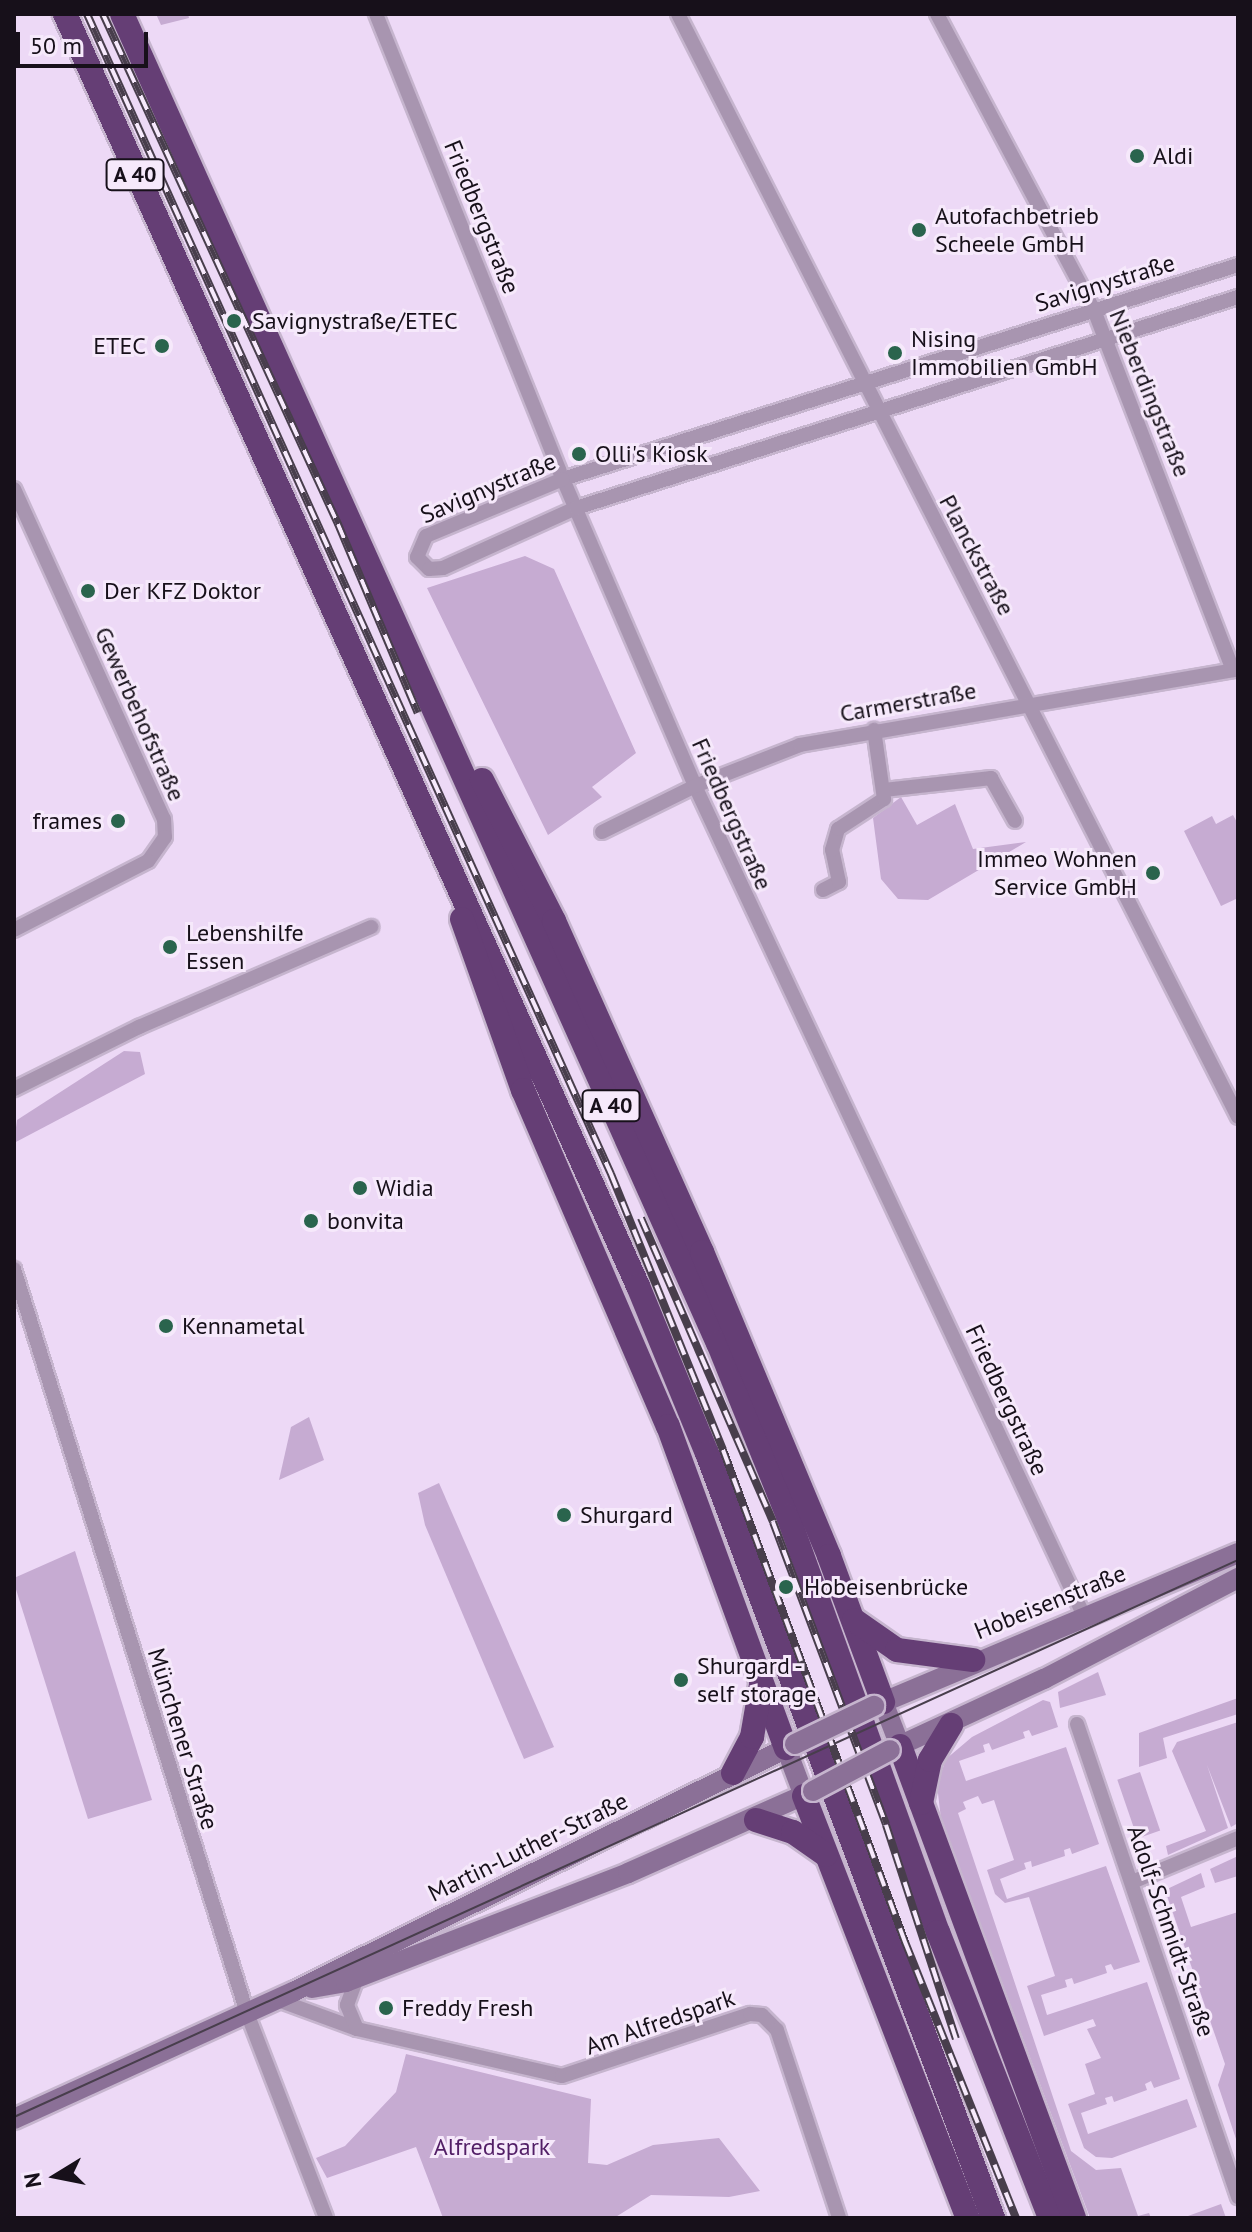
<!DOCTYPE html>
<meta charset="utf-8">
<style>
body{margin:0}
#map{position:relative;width:1252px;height:2232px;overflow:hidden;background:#edd9f6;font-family:"PT Sans",sans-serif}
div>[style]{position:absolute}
.green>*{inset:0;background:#c6abd2;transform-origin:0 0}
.roads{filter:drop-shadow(2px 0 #c6b5ce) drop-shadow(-2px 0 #c6b5ce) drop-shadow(0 2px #c6b5ce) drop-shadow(0 -2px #c6b5ce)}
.minor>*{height:14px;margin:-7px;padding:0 7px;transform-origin:7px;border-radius:7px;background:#a895b0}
.secondary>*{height:20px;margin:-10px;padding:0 10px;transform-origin:10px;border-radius:10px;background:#8b7097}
.motorway>*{height:24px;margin:-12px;padding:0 12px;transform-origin:12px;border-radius:12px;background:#653e75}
.tram>*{height:2px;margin:-1px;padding:0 1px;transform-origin:1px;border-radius:1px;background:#483e4c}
.rail>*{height:8px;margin-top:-4px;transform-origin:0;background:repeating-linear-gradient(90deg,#f6e9fb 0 15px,#483e4c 0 30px);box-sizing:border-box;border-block:2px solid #483e4c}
.bridges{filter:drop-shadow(2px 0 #c6b5ce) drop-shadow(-2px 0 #c6b5ce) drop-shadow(0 2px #c6b5ce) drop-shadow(0 -2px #c6b5ce)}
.secondary-bridge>*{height:20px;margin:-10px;padding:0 10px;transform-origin:10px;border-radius:10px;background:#8b7097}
.dots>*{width:22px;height:22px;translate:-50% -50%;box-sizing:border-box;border:4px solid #f6e9fb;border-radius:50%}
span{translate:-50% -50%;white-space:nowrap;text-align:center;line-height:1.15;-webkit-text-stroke:6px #f6e9fb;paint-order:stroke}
.shield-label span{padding:2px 6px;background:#f6e9fb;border:2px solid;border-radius:6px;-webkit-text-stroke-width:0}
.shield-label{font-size:22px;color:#17101a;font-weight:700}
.poi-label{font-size:24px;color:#17101a}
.left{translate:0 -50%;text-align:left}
.right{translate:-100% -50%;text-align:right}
.street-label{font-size:24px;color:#17101a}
.park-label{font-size:24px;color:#521e66}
.frame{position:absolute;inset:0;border:16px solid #17101a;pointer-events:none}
.north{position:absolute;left:16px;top:2136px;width:80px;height:80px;-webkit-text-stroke:6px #f6e9fb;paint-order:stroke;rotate:260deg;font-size:22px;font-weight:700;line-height:32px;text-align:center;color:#17101a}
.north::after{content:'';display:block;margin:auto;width:28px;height:36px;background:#17101a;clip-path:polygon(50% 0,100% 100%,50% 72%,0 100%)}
.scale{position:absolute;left:16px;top:32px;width:132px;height:36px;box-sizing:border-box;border:4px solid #17101a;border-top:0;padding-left:10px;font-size:24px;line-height:28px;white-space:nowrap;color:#17101a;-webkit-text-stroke:6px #f6e9fb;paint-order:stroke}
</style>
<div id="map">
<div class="green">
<i style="clip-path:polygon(156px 14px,188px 14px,189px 18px,161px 25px)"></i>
<i style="clip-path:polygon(525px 556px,554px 569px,636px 753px,592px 787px,602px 797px,548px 835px,427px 588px)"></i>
<i style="clip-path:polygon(901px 797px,917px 825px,955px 804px,973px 849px,1026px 842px,928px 900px,898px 899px,881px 879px,873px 818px)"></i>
<i style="clip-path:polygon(1233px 815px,1238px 824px,1238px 898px,1221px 906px,1184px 831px,1212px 816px,1216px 824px)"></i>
<i style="clip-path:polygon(124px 1051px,140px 1052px,145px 1074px,14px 1143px,17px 1120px)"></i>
<i style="clip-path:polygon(309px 1417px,324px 1460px,279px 1480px,291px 1427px)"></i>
<i style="clip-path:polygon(439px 1483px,554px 1747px,524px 1759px,425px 1525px,418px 1493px)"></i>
<i style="clip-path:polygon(75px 1551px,152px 1800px,88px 1819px,14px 1583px,14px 1578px)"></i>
<i style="clip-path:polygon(1098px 1672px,1106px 1695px,1060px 1708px,1058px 1692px)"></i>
<i style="clip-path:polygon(1238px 1698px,1238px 1714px,1163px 1738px,1167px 1758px,1139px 1767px,1139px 1733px)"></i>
<i style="clip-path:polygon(1043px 1700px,1050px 1702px,1058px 1727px,1032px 1736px,1029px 1730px,1023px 1732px,1025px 1738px,992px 1750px,989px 1743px,983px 1745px,985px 1752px,959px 1761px,966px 1781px,1066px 1747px,1099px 1844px,1072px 1854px,1070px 1848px,1064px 1850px,1065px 1856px,1032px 1867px,1031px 1861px,1024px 1863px,1026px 1869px,1000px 1879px,1007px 1899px,1106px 1866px,1140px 1962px,1114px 1970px,1111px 1964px,1105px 1966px,1107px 1973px,1074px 1984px,1072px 1978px,1065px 1980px,1067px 1987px,1041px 1995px,1047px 2015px,1147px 1982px,1180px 2079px,1154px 2088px,1151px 2081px,1145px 2084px,1147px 2090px,1114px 2102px,1112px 2096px,1105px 2098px,1107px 2104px,1081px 2113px,1088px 2134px,1187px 2099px,1197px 2127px,1112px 2158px,1096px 2157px,1084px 2148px,1068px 2104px,1095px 2094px,1085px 2064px,1101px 2058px,1087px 2029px,1096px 2026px,1093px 2019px,1044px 2036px,1027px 1986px,1055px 1976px,1029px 1897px,1005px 1903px,995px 1894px,987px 1870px,1014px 1860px,994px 1800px,982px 1804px,978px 1796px,963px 1802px,966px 1809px,958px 1813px,1071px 2151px,1096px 2170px,1121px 2168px,1138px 2216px,1149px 2213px,1151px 2218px,1090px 2218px,941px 1819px,937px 1785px,946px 1759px,972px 1737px)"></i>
<i style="clip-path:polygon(1238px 1722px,1238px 1823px,1231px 1827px,1207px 1765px,1228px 1828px,1168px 1855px,1166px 1846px,1206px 1831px,1172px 1751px,1177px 1742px)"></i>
<i style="left:1140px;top:1772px;width:62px;height:24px;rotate:71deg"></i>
<i style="clip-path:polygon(1238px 1856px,1238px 1876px,1215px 1883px,1210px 1869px)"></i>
<i style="clip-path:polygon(1201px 1873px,1205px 1887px,1181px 1897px,1191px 1927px,1238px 1912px,1238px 2145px,1218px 2085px,1225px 2064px,1165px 1890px)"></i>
<i style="clip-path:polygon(406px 2054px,591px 2099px,588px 2163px,607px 2165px,653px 2145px,719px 2138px,760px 2191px,729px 2197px,651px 2195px,614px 2218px,443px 2218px,416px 2147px,327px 2178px,316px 2158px,345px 2146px,396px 2092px)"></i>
<i style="clip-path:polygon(1221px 2204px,1226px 2218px,1183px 2218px,1188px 2216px)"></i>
</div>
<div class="roads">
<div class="minor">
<i style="left:376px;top:14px;width:491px;rotate:68.1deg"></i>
<i style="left:559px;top:470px;width:344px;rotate:66.7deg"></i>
<i style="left:695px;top:786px;width:917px;rotate:64.89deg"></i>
<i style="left:678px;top:14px;width:1237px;rotate:63.08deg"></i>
<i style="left:937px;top:14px;width:335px;rotate:62.1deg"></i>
<i style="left:1094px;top:310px;width:386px;rotate:68.9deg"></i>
<i style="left:1238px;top:265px;width:708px;rotate:162.41deg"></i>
<i style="left:563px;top:479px;width:148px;rotate:157.4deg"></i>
<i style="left:426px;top:536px;width:23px;rotate:113deg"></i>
<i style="left:417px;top:557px;width:17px;rotate:45deg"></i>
<i style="left:429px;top:569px;width:14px;rotate:-4deg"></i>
<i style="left:443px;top:568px;width:146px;rotate:-24.3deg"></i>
<i style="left:576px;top:508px;width:695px;rotate:-17.68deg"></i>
<i style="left:14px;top:489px;width:362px;rotate:65.6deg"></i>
<i style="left:164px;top:819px;width:18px;rotate:87deg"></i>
<i style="left:165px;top:837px;width:29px;rotate:125deg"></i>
<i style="left:148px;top:861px;width:151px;rotate:152.8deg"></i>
<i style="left:884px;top:790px;width:108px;rotate:-6.4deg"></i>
<i style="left:991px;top:778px;width:49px;rotate:60.8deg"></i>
<i style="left:602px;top:832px;width:104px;rotate:-26.3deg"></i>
<i style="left:695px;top:786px;width:113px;rotate:-21.3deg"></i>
<i style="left:800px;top:745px;width:445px;rotate:-9.8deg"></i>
<i style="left:823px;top:890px;width:18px;rotate:-27deg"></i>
<i style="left:839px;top:882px;width:33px;rotate:-102deg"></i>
<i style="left:832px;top:850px;width:22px;rotate:-74deg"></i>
<i style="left:838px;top:829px;width:55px;rotate:-33.1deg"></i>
<i style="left:884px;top:799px;width:70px;rotate:-98.2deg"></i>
<i style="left:14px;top:1089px;width:140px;rotate:-26.4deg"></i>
<i style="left:139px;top:1027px;width:253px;rotate:-23.3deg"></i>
<i style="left:14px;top:1269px;width:780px;rotate:72.61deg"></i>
<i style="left:247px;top:2013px;width:220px;rotate:68.9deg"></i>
<i style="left:1077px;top:1724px;width:500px;rotate:71.2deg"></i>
<i style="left:1132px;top:1882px;width:115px;rotate:-22.5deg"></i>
<i style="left:275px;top:1999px;width:87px;rotate:20.1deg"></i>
<i style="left:357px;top:2029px;width:210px;rotate:12.9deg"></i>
<i style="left:562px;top:2076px;width:198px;rotate:-18.3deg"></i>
<i style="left:750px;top:2014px;width:12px;rotate:5deg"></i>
<i style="left:762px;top:2015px;width:21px;rotate:45deg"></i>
<i style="left:777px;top:2030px;width:198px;rotate:71.7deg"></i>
<i style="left:357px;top:2029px;width:26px;rotate:-113deg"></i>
<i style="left:347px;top:2005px;width:29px;rotate:-70deg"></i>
</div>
<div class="secondary">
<i style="left:883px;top:1702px;width:47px;rotate:68.9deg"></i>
<i style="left:874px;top:1706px;width:395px;rotate:-22.8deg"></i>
<i style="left:786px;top:1748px;width:51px;rotate:69.4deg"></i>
<i style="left:890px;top:1750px;width:170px;rotate:-24.8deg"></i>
<i style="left:1044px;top:1679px;width:219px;rotate:-27.5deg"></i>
<i style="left:312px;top:1988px;width:35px;rotate:-10deg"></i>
<i style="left:346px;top:1982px;width:302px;rotate:-21.1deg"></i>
<i style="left:628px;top:1873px;width:202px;rotate:-23.9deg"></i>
<i style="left:14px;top:2119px;width:307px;rotate:-24.5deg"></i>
<i style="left:293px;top:1992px;width:560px;rotate:-26.29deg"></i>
</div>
<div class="motorway">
<i style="left:65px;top:14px;width:1395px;rotate:65.75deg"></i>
<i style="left:638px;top:1286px;width:181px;rotate:67.6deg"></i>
<i style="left:707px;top:1453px;width:817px;rotate:69.5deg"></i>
<i style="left:122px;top:14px;width:1457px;rotate:65.85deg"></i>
<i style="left:718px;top:1343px;width:187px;rotate:68deg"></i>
<i style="left:788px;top:1516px;width:442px;rotate:70.2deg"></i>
<i style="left:938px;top:1932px;width:307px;rotate:68.6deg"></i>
<i style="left:482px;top:780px;width:158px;rotate:62.9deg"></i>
<i style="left:554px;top:921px;width:363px;rotate:65.9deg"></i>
<i style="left:702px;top:1252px;width:329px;rotate:67.3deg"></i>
<i style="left:829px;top:1556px;width:156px;rotate:69.7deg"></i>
<i style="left:462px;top:919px;width:182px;rotate:70.4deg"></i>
<i style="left:523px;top:1090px;width:366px;rotate:66.7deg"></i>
<i style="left:668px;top:1426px;width:343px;rotate:69.9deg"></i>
<i style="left:854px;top:1620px;width:52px;rotate:34.9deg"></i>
<i style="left:897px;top:1650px;width:77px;rotate:7.5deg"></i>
<i style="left:900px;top:1746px;width:503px;rotate:69.76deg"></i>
<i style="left:733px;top:1773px;width:41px;rotate:-62.2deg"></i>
<i style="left:752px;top:1737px;width:53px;rotate:-80.2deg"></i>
<i style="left:804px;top:1796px;width:453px;rotate:68.8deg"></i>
<i style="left:921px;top:1803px;width:44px;rotate:-78.2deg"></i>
<i style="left:930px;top:1760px;width:41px;rotate:-59deg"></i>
<i style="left:756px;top:1820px;width:39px;rotate:18deg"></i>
<i style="left:793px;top:1832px;width:40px;rotate:34.9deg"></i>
</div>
</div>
<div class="tram">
<i style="left:14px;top:2117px;width:1345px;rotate:-24.47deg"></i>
</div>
<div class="rail">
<i style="left:87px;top:14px;width:1273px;rotate:65.69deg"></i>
<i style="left:611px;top:1174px;width:298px;rotate:67.9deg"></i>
<i style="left:723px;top:1450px;width:525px;rotate:69.7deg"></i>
<i style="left:905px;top:1942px;width:297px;rotate:68.1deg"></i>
<i style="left:103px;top:14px;width:562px;rotate:65.26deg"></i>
<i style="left:338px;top:524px;width:205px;rotate:67.1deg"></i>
<i style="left:641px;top:1218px;width:331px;rotate:66.5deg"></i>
<i style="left:773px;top:1522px;width:323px;rotate:69.5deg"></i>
<i style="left:886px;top:1825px;width:225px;rotate:71.9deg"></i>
</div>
<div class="bridges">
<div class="secondary-bridge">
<i style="left:795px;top:1744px;width:88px;rotate:-25.7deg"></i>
<i style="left:813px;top:1791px;width:87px;rotate:-28deg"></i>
</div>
</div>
<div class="dots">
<i style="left:1137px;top:156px;background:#2a644d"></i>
<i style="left:919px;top:230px;background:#2a644d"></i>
<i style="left:234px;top:321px;background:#2a644d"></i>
<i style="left:162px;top:346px;background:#2a644d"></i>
<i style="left:895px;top:353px;background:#2a644d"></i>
<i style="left:579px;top:454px;background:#2a644d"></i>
<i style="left:88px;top:591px;background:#2a644d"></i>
<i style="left:118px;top:821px;background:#2a644d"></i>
<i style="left:1153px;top:873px;background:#2a644d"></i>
<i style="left:170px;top:947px;background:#2a644d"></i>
<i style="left:360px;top:1188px;background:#2a644d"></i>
<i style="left:311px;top:1221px;background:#2a644d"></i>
<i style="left:166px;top:1326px;background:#2a644d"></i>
<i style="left:564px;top:1515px;background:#2a644d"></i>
<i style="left:786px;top:1587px;background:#2a644d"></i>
<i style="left:681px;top:1680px;background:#2a644d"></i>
<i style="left:386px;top:2008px;background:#2a644d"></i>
</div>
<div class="shield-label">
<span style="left:135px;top:175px">A 40</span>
<span style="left:611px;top:1106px">A 40</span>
</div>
<div class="poi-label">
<span class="left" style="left:1153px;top:156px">Aldi</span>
<span class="left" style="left:935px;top:230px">Autofachbetrieb<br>Scheele GmbH</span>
<span class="left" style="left:252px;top:321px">Savignystraße/ETEC</span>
<span class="left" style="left:911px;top:353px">Nising<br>Immobilien GmbH</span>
<span class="right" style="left:146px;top:346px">ETEC</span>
<span class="left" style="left:595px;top:454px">Olli's Kiosk</span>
<span class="left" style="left:104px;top:591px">Der KFZ Doktor</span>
<span class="right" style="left:102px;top:821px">frames</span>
<span class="right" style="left:1137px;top:873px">Immeo Wohnen<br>Service GmbH</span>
<span class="left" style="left:186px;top:947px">Lebenshilfe<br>Essen</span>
<span class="left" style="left:376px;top:1188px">Widia</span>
<span class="left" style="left:327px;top:1221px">bonvita</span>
<span class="left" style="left:182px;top:1326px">Kennametal</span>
<span class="left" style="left:580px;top:1515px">Shurgard</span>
<span class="left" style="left:804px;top:1587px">Hobeisenbrücke</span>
<span class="left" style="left:697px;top:1680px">Shurgard -<br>self storage</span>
<span class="left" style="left:402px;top:2008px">Freddy Fresh</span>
</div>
<div class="street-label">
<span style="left:482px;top:217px;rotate:68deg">Friedbergstraße</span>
<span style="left:1105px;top:283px;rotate:-17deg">Savignystraße</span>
<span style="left:1150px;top:393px;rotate:68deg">Nieberdingstraße</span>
<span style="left:488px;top:488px;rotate:-23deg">Savignystraße</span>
<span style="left:977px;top:555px;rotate:62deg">Planckstraße</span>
<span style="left:908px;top:702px;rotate:-10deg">Carmerstraße</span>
<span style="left:140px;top:714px;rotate:66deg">Gewerbehofstraße</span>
<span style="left:732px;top:814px;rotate:66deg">Friedbergstraße</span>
<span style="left:1007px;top:1400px;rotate:65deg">Friedbergstraße</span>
<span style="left:1050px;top:1602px;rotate:-22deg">Hobeisenstraße</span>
<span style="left:183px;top:1739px;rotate:73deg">Münchener Straße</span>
<span style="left:528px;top:1847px;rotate:-26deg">Martin-Luther-Straße</span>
<span style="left:1171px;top:1931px;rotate:71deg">Adolf-Schmidt-Straße</span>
<span style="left:660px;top:2022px;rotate:-19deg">Am Alfredspark</span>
</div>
<div class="park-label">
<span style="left:492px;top:2147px">Alfredspark</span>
</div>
<div class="frame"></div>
<div class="north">N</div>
<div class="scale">50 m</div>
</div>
